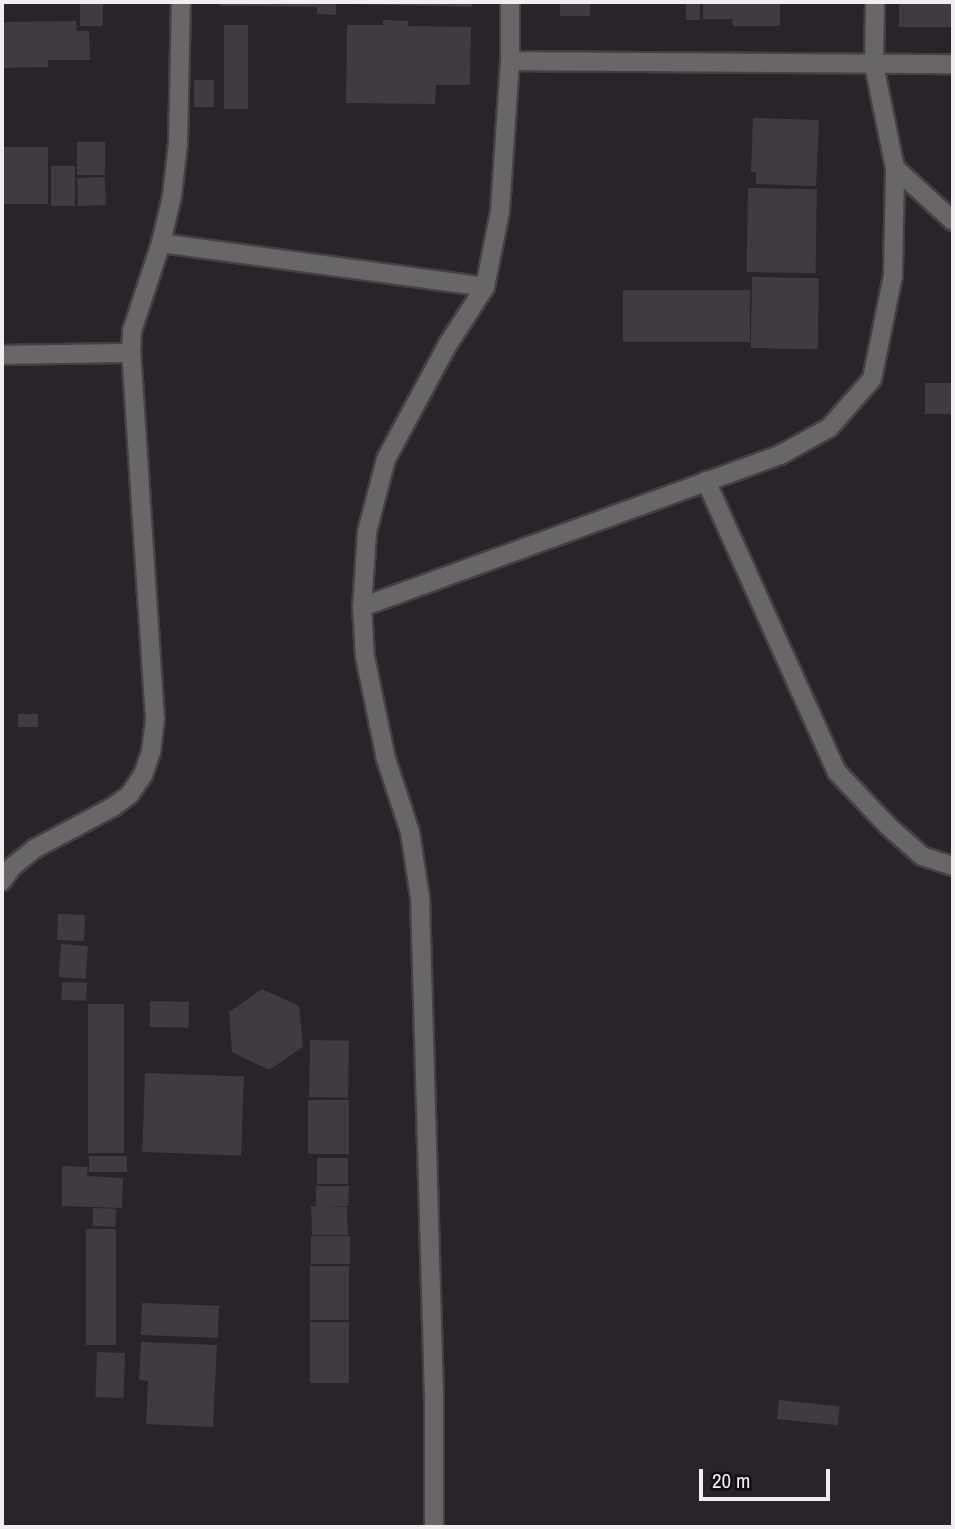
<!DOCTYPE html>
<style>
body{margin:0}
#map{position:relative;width:955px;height:1529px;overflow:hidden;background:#2a242a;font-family:"Archivo Narrow",sans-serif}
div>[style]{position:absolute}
.building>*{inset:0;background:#413a40;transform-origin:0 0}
.roads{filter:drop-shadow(2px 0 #464046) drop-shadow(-2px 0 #464046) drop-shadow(0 2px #464046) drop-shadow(0 -2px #464046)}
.minor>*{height:18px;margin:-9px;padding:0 9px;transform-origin:9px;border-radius:9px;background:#696668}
span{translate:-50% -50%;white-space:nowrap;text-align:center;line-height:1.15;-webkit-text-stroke:6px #110e11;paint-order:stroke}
.frame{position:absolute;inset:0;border:4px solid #f1edf1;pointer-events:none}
.scale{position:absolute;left:699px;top:1469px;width:131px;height:32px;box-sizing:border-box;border:4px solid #f1edf1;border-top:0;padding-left:9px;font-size:21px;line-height:24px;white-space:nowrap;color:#f1edf1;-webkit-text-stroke:5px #110e11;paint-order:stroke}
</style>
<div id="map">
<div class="building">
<i style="left:80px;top:2px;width:23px;height:24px"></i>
<i style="clip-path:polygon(220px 2px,336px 2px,336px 15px,317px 14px,317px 7px,220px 6px)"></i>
<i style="clip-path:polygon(351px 2px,472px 2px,472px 7px,351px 4px)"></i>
<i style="left:560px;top:2px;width:30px;height:14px"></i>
<i style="left:686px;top:2px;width:14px;height:18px"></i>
<i style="clip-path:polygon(703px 2px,780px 2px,780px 26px,733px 26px,732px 19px,703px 19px)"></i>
<i style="left:899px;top:2px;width:54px;height:25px"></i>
<i style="clip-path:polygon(383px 20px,408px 21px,408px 26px,471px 27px,470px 85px,436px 85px,435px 104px,346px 103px,347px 25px,383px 25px)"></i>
<i style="clip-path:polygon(76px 21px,77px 31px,89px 31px,90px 60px,48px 60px,48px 67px,2px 68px,2px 22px)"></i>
<i style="left:224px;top:25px;width:24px;height:84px"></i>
<i style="left:194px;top:80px;width:20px;height:27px"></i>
<i style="clip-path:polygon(753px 118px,819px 120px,816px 186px,756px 184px,756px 172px,751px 172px)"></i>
<i style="left:77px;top:142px;width:28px;height:33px"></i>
<i style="left:2px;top:147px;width:46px;height:57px"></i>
<i style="left:51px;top:166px;width:24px;height:40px"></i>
<i style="left:105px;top:177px;width:28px;height:28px;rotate:88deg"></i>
<i style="left:748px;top:188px;width:69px;height:84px;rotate:1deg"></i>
<i style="left:752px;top:277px;width:67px;height:71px;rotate:1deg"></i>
<i style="left:623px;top:290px;width:127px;height:52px"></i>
<i style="left:925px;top:383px;width:28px;height:31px"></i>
<i style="left:18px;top:714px;width:20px;height:13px"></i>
<i style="left:58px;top:914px;width:27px;height:26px;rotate:2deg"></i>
<i style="left:61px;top:944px;width:27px;height:33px;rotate:4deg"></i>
<i style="left:62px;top:982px;width:25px;height:18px;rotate:2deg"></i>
<i style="clip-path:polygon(262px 989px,299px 1006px,303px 1047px,269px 1070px,232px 1052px,229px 1012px)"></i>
<i style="left:150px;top:1001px;width:39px;height:26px;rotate:1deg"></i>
<i style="left:88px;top:1004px;width:36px;height:149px"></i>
<i style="left:310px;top:1040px;width:39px;height:57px;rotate:1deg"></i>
<i style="left:145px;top:1073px;width:99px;height:79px;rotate:2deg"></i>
<i style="left:308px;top:1100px;width:41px;height:54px"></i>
<i style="left:89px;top:1156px;width:38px;height:16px"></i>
<i style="left:317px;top:1158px;width:31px;height:26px"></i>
<i style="clip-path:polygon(62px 1166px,88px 1167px,87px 1176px,123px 1178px,122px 1208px,62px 1206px)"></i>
<i style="clip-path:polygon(316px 1186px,349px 1186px,348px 1206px,325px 1206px,347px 1207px,348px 1235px,312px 1235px,311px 1206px,316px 1206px)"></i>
<i style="left:93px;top:1208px;width:23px;height:18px;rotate:2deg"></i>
<i style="left:86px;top:1229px;width:30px;height:116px"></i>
<i style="left:311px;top:1236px;width:39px;height:28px"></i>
<i style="left:310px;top:1266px;width:39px;height:54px"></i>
<i style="left:142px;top:1303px;width:77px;height:32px;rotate:2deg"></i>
<i style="left:310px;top:1322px;width:39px;height:61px"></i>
<i style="clip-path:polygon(141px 1342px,217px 1345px,213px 1427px,146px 1424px,148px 1381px,139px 1380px)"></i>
<i style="left:97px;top:1352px;width:28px;height:45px;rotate:2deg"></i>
<i style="left:779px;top:1400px;width:61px;height:19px;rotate:6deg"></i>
</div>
<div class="roads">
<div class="minor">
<i style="left:510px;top:61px;width:443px;rotate:0.4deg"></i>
<i style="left:895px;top:168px;width:79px;rotate:42.4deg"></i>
<i style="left:161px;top:243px;width:327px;rotate:7.7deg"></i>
<i style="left:2px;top:355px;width:129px;rotate:-0.9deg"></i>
<i style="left:706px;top:481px;width:319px;rotate:65.8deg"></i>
<i style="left:837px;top:772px;width:74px;rotate:46.6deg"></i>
<i style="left:888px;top:826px;width:45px;rotate:41.4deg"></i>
<i style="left:922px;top:856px;width:33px;rotate:18deg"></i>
<i style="left:362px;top:607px;width:445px;rotate:-20deg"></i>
<i style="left:780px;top:455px;width:56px;rotate:-28.9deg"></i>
<i style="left:829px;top:428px;width:65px;rotate:-48.7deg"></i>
<i style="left:872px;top:379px;width:105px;rotate:-78.5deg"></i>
<i style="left:893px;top:276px;width:108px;rotate:-88.9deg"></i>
<i style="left:895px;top:168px;width:105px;rotate:-101.5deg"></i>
<i style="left:874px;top:65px;width:63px;rotate:-89.1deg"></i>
<i style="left:2px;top:881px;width:17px;rotate:-54deg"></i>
<i style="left:12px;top:867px;width:28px;rotate:-39deg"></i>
<i style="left:34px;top:849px;width:89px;rotate:-28deg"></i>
<i style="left:113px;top:807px;width:21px;rotate:-37deg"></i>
<i style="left:130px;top:794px;width:23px;rotate:-56deg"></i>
<i style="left:143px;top:775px;width:24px;rotate:-71deg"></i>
<i style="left:151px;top:752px;width:32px;rotate:-83deg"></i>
<i style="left:155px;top:720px;width:368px;rotate:-93.7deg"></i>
<i style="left:131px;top:353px;width:22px;rotate:-87deg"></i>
<i style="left:132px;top:331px;width:93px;rotate:-71.8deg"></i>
<i style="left:161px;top:243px;width:48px;rotate:-76.8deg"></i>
<i style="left:172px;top:196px;width:53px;rotate:-83.5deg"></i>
<i style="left:178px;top:143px;width:141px;rotate:-88.8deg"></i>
<i style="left:434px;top:1527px;width:130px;rotate:-90deg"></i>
<i style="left:434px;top:1397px;width:499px;rotate:-91.6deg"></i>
<i style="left:420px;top:898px;width:67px;rotate:-98.6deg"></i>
<i style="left:410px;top:832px;width:77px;rotate:-108.2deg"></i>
<i style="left:386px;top:759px;width:104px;rotate:-101.6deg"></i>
<i style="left:365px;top:657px;width:50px;rotate:-93.4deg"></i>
<i style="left:362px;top:607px;width:75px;rotate:-86.2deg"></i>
<i style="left:367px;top:532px;width:75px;rotate:-75.4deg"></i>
<i style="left:386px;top:459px;width:131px;rotate:-61.7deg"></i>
<i style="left:448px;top:344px;width:68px;rotate:-57deg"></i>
<i style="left:485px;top:287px;width:77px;rotate:-78.8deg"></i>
<i style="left:500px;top:211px;width:150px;rotate:-86.2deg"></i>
<i style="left:510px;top:61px;width:59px;rotate:-90deg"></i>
</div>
</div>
<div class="frame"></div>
<div class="scale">20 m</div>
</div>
